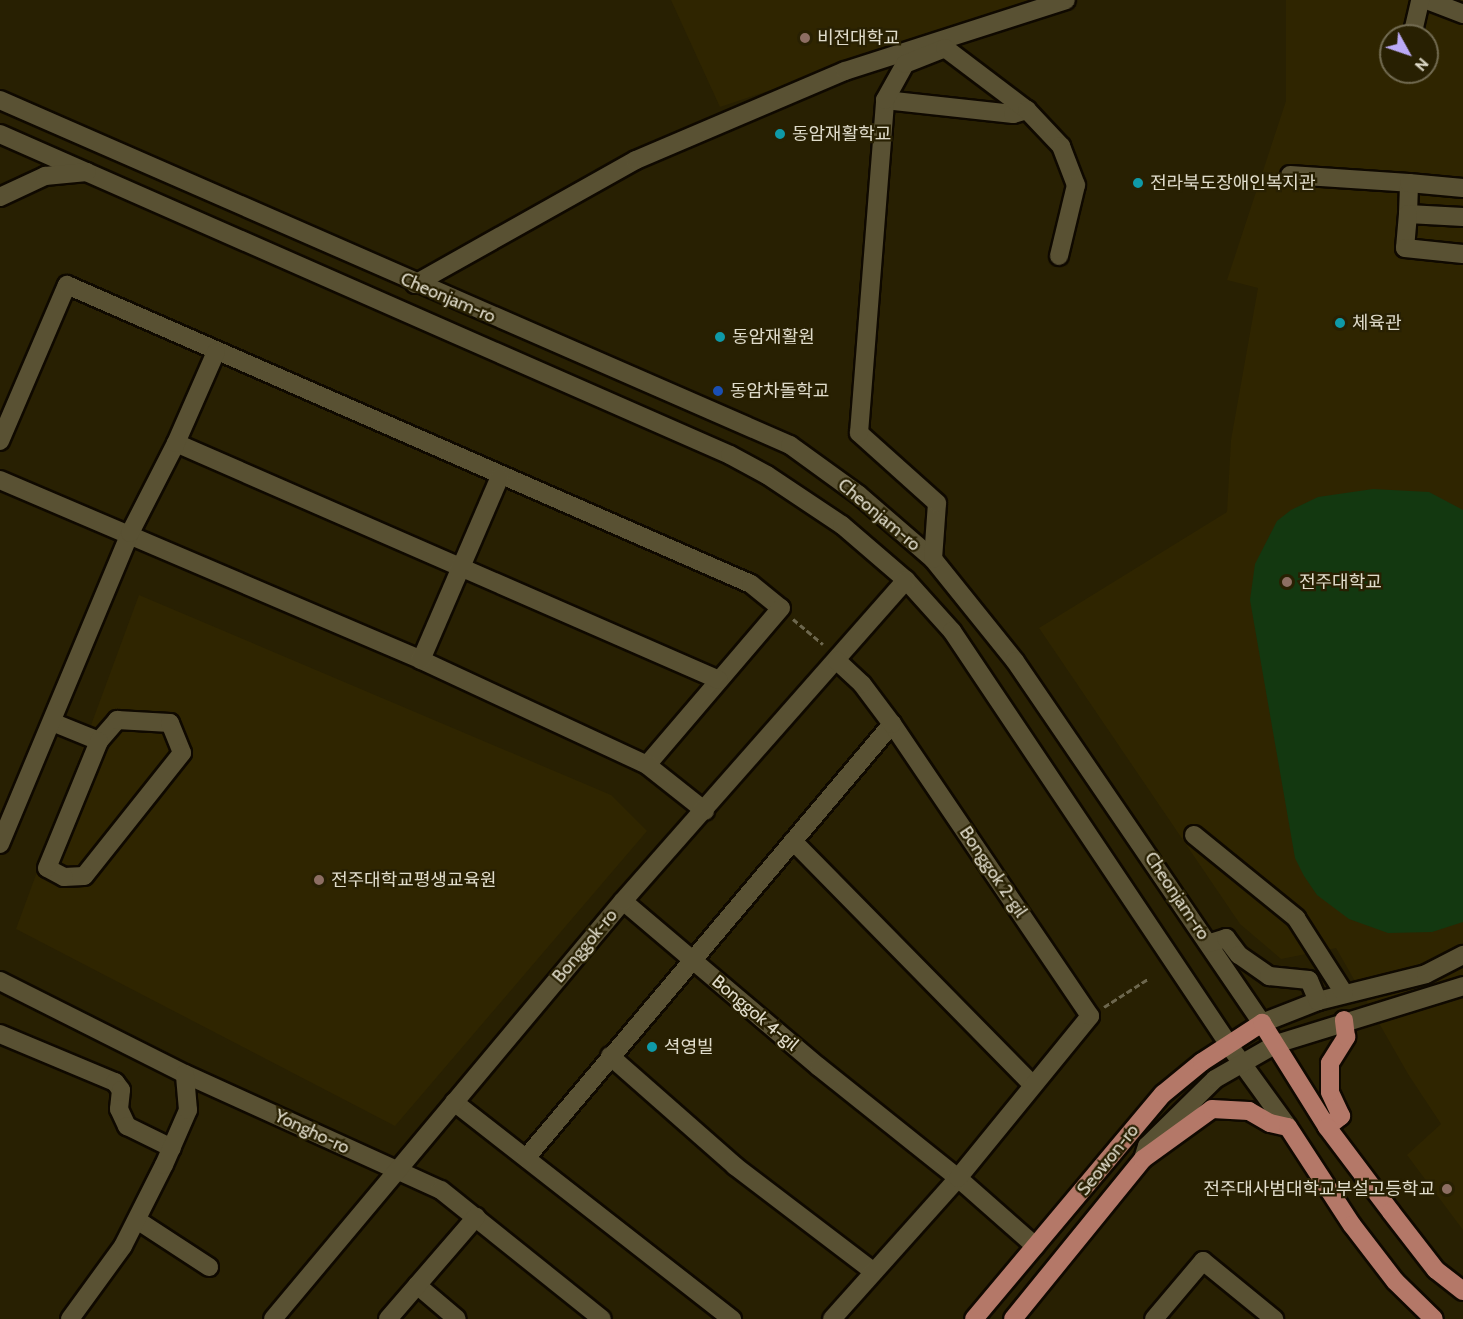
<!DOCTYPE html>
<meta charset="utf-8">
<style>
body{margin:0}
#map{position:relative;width:1463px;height:1319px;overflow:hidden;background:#282002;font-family:Cabin,"Noto Sans KR",sans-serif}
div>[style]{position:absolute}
.built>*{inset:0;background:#2f2500}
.green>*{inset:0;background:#133810}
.path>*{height:3px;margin-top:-1.5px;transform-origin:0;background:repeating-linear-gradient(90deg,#6d674e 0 6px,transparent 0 9px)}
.roads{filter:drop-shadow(2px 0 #0f0900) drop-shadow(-2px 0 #0f0900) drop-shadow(0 2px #0f0900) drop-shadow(0 -2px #0f0900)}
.minor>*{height:18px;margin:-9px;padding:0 9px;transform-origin:9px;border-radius:9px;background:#595133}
.major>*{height:18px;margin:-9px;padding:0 9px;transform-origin:9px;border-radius:9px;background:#b47868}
.dots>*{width:16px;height:16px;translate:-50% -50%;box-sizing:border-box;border:3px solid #282002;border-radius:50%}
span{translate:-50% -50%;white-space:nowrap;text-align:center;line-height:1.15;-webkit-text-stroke:4.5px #282002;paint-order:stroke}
.poi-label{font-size:18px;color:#e0dccb}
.left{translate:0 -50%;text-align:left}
.right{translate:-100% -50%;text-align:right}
.street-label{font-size:18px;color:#e0dccb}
.north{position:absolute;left:1379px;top:24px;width:60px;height:60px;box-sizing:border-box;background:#282002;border:2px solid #726b52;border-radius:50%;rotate:130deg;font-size:16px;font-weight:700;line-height:24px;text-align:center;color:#e0dccb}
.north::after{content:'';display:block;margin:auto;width:21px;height:27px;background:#bbaaf6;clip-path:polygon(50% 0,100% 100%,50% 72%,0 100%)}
</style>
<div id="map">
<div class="built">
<i style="clip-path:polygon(671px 0,1040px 0,720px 107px)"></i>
<i style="clip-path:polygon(evenodd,1286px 0,1463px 0,1463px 1230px,1407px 1155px,1441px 1124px,1408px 1074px,1336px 948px,1281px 959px,1240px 924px,1039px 628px,1227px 512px,1231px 440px,1258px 288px,1227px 280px,1286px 101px,1286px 0,1391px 36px,1427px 36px,1427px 72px,1391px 72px,1391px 36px)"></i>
<i style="clip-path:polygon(139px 595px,611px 795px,647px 831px,395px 1126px,16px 929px)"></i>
</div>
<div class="green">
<i style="clip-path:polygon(1373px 489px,1429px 492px,1463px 510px,1463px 922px,1432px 932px,1388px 933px,1349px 919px,1317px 895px,1304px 876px,1295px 858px,1250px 600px,1255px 564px,1277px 521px,1291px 510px,1318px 497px)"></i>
</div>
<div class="path">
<i style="left:793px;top:619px;width:39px;rotate:40deg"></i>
<i style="left:1104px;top:1007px;width:52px;rotate:-32.5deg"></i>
</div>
<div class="roads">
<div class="minor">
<i style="left:1427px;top:0;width:39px;rotate:21deg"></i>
<i style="left:1412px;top:36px;width:37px;rotate:-77deg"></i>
<i style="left:0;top:100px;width:862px;rotate:23.59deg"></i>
<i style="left:790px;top:445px;width:85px;rotate:35.9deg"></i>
<i style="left:859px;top:495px;width:98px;rotate:40.9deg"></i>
<i style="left:933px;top:559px;width:131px;rotate:51.2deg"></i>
<i style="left:1015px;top:661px;width:438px;rotate:55.7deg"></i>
<i style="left:1262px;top:1023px;width:60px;rotate:-21.4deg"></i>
<i style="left:1318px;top:1001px;width:111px;rotate:-14deg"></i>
<i style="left:1426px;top:974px;width:42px;rotate:-27.2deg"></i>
<i style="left:885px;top:100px;width:129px;rotate:6.2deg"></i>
<i style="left:1013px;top:114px;width:15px;rotate:-16deg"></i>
<i style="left:0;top:134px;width:797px;rotate:23.74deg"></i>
<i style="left:730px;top:455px;width:42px;rotate:28.4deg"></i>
<i style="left:767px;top:475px;width:90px;rotate:33.7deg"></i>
<i style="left:842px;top:525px;width:84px;rotate:40.7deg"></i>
<i style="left:906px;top:580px;width:69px;rotate:48deg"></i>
<i style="left:952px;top:631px;width:497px;rotate:56.2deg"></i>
<i style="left:1228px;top:1044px;width:102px;rotate:54.1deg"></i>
<i style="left:1290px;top:175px;width:119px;rotate:3.8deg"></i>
<i style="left:0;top:197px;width:50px;rotate:-25deg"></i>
<i style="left:45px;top:176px;width:42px;rotate:-5.4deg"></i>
<i style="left:1408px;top:214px;width:31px;rotate:-88deg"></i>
<i style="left:1409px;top:183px;width:54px;rotate:5.3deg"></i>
<i style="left:1463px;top:217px;width:55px;rotate:-176.9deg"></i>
<i style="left:1408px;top:214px;width:34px;rotate:95deg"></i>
<i style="left:1405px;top:248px;width:58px;rotate:5.9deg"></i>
<i style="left:415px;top:284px;width:253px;rotate:-29.3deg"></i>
<i style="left:636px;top:160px;width:227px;rotate:-23.1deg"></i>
<i style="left:845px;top:71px;width:232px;rotate:-17.8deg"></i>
<i style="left:0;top:441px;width:170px;rotate:-66.8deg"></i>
<i style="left:67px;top:285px;width:746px;rotate:23.61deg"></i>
<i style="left:751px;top:584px;width:38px;rotate:39deg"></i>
<i style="left:781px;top:608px;width:206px;rotate:130.5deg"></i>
<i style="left:176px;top:443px;width:592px;rotate:23.58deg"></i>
<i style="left:0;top:480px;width:458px;rotate:23.1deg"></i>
<i style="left:421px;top:660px;width:249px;rotate:24.9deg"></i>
<i style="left:647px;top:765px;width:74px;rotate:38.4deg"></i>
<i style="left:933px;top:559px;width:56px;rotate:-85.9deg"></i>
<i style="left:937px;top:503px;width:105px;rotate:-138.1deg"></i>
<i style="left:859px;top:433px;width:334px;rotate:-85.5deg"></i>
<i style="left:885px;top:100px;width:41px;rotate:-60.9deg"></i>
<i style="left:905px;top:64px;width:43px;rotate:-21.8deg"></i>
<i style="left:945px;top:48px;width:103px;rotate:37.1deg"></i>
<i style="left:1027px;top:110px;width:50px;rotate:46.6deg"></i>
<i style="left:1061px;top:146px;width:42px;rotate:69deg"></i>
<i style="left:1076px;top:185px;width:73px;rotate:103.5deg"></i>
<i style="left:421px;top:660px;width:199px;rotate:-66.7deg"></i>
<i style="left:52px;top:722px;width:51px;rotate:22deg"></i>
<i style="left:99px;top:741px;width:28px;rotate:-49deg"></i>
<i style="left:117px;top:720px;width:53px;rotate:3.2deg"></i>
<i style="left:170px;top:723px;width:32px;rotate:68deg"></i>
<i style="left:182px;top:753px;width:157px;rotate:128.5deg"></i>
<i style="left:84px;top:876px;width:20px;rotate:177deg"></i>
<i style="left:64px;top:877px;width:19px;rotate:-152deg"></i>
<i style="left:47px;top:868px;width:137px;rotate:-67.7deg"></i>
<i style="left:1194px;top:835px;width:132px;rotate:39.1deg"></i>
<i style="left:1296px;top:918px;width:89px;rotate:57.4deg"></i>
<i style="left:793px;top:841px;width:342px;rotate:45.5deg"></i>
<i style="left:0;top:844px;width:337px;rotate:-67.3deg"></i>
<i style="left:130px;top:533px;width:101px;rotate:-62.9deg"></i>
<i style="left:176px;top:443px;width:99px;rotate:-66.3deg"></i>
<i style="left:623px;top:901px;width:257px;rotate:40.3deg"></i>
<i style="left:819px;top:1067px;width:178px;rotate:38.6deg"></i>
<i style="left:958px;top:1178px;width:103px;rotate:41.4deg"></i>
<i style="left:1210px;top:943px;width:17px;rotate:-17deg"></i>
<i style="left:1226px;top:938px;width:21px;rotate:53deg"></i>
<i style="left:1239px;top:955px;width:37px;rotate:35deg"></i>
<i style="left:1269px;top:976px;width:40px;rotate:5.7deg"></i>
<i style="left:1309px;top:980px;width:23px;rotate:67deg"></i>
<i style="left:0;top:981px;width:207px;rotate:26.7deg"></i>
<i style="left:185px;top:1074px;width:281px;rotate:24.4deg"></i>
<i style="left:441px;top:1190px;width:206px;rotate:38.7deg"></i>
<i style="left:0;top:1034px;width:125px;rotate:22.7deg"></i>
<i style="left:115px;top:1082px;width:10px;rotate:53deg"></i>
<i style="left:121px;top:1090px;width:19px;rotate:96deg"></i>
<i style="left:119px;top:1109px;width:19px;rotate:65deg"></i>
<i style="left:127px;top:1126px;width:50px;rotate:26.1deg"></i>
<i style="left:610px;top:1056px;width:167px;rotate:41.3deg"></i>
<i style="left:735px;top:1166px;width:173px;rotate:37.3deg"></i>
<i style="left:454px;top:1102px;width:353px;rotate:38deg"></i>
<i style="left:526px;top:1158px;width:568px;rotate:-49.86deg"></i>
<i style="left:1143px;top:1159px;width:14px;rotate:-73deg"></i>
<i style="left:1147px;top:1146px;width:95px;rotate:-44.6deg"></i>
<i style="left:1215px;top:1079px;width:70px;rotate:-29.8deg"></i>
<i style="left:1276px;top:1044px;width:196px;rotate:-17.2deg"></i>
<i style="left:137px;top:1220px;width:86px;rotate:33.1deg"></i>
<i style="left:417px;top:1285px;width:52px;rotate:40.4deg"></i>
<i style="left:70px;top:1319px;width:90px;rotate:-54deg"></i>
<i style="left:123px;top:1246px;width:91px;rotate:-63.2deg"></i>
<i style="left:164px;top:1165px;width:60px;rotate:-66.4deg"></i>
<i style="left:188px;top:1110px;width:36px;rotate:-95deg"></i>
<i style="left:273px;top:1319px;width:545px;rotate:-50.06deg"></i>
<i style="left:623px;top:901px;width:428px;rotate:-48.6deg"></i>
<i style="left:388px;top:1319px;width:135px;rotate:-49.2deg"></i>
<i style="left:832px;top:1319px;width:189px;rotate:-48.2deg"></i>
<i style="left:958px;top:1178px;width:209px;rotate:-50.8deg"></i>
<i style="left:1090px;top:1016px;width:353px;rotate:-124.1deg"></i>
<i style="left:892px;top:724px;width:50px;rotate:-126.9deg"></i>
<i style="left:862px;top:684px;width:34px;rotate:-137deg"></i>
<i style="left:1154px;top:1319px;width:76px;rotate:-49.8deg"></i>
<i style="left:1203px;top:1261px;width:92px;rotate:39.2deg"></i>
</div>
<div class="major">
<i style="left:1327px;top:1127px;width:18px;rotate:-38deg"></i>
<i style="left:1341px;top:1116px;width:26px;rotate:-115deg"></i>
<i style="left:1330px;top:1092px;width:29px;rotate:-90deg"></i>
<i style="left:1330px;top:1063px;width:31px;rotate:-58deg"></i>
<i style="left:1346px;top:1037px;width:17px;rotate:-97deg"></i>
<i style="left:974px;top:1319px;width:294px;rotate:-50deg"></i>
<i style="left:1163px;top:1094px;width:50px;rotate:-39.4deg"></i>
<i style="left:1202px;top:1062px;width:72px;rotate:-33deg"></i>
<i style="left:1262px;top:1023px;width:123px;rotate:58deg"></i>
<i style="left:1327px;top:1127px;width:106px;rotate:53deg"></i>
<i style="left:1391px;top:1212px;width:73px;rotate:52.2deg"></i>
<i style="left:1436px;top:1270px;width:34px;rotate:38deg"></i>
<i style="left:1013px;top:1319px;width:206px;rotate:-50.9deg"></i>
<i style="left:1143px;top:1159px;width:85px;rotate:-35.9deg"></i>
<i style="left:1212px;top:1109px;width:37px;rotate:3deg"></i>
<i style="left:1249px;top:1111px;width:24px;rotate:30deg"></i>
<i style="left:1270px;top:1123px;width:18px;rotate:13deg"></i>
<i style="left:1288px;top:1127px;width:117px;rotate:56.9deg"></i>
<i style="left:1352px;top:1225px;width:71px;rotate:52.5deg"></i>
<i style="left:1395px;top:1281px;width:54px;rotate:44.3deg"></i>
</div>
</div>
<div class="dots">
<i style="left:805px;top:38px;background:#8d6e63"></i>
<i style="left:780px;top:134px;background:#0f9aa8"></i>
<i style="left:1138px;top:183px;background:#0f9aa8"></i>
<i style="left:1340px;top:323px;background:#0f9aa8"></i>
<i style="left:720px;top:337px;background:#0f9aa8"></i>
<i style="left:718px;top:391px;background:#1a4fb4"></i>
<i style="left:1287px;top:582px;background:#8d6e63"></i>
<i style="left:319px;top:880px;background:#8d6e63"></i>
<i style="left:652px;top:1047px;background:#0f9aa8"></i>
<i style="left:1447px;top:1189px;background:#8d6e63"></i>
</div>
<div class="poi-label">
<span class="left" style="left:817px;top:38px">비전대학교</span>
<span class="left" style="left:792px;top:134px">동암재활학교</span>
<span class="left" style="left:1150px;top:183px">전라북도장애인복지관</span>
<span class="left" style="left:1352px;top:323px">체육관</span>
<span class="left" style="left:732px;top:337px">동암재활원</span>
<span class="left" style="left:730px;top:391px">동암차돌학교</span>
<span class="left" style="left:1299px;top:582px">전주대학교</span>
<span class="left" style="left:331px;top:880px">전주대학교평생교육원</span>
<span class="left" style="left:664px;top:1047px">셕영빌</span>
<span class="right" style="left:1435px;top:1189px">전주대사범대학교부설고등학교</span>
</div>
<div class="street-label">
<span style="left:448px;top:298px;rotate:23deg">Cheonjam-ro</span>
<span style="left:879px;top:515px;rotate:40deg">Cheonjam-ro</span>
<span style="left:993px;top:872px;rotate:56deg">Bonggok 2-gil</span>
<span style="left:1177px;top:896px;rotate:56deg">Cheonjam-ro</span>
<span style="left:585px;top:946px;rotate:-50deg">Bonggok-ro</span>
<span style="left:755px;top:1013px;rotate:40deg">Bonggok 4-gil</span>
<span style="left:312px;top:1132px;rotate:25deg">Yongho-ro</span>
<span style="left:1108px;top:1160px;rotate:-51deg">Seowon-ro</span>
</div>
<div class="north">N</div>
</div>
